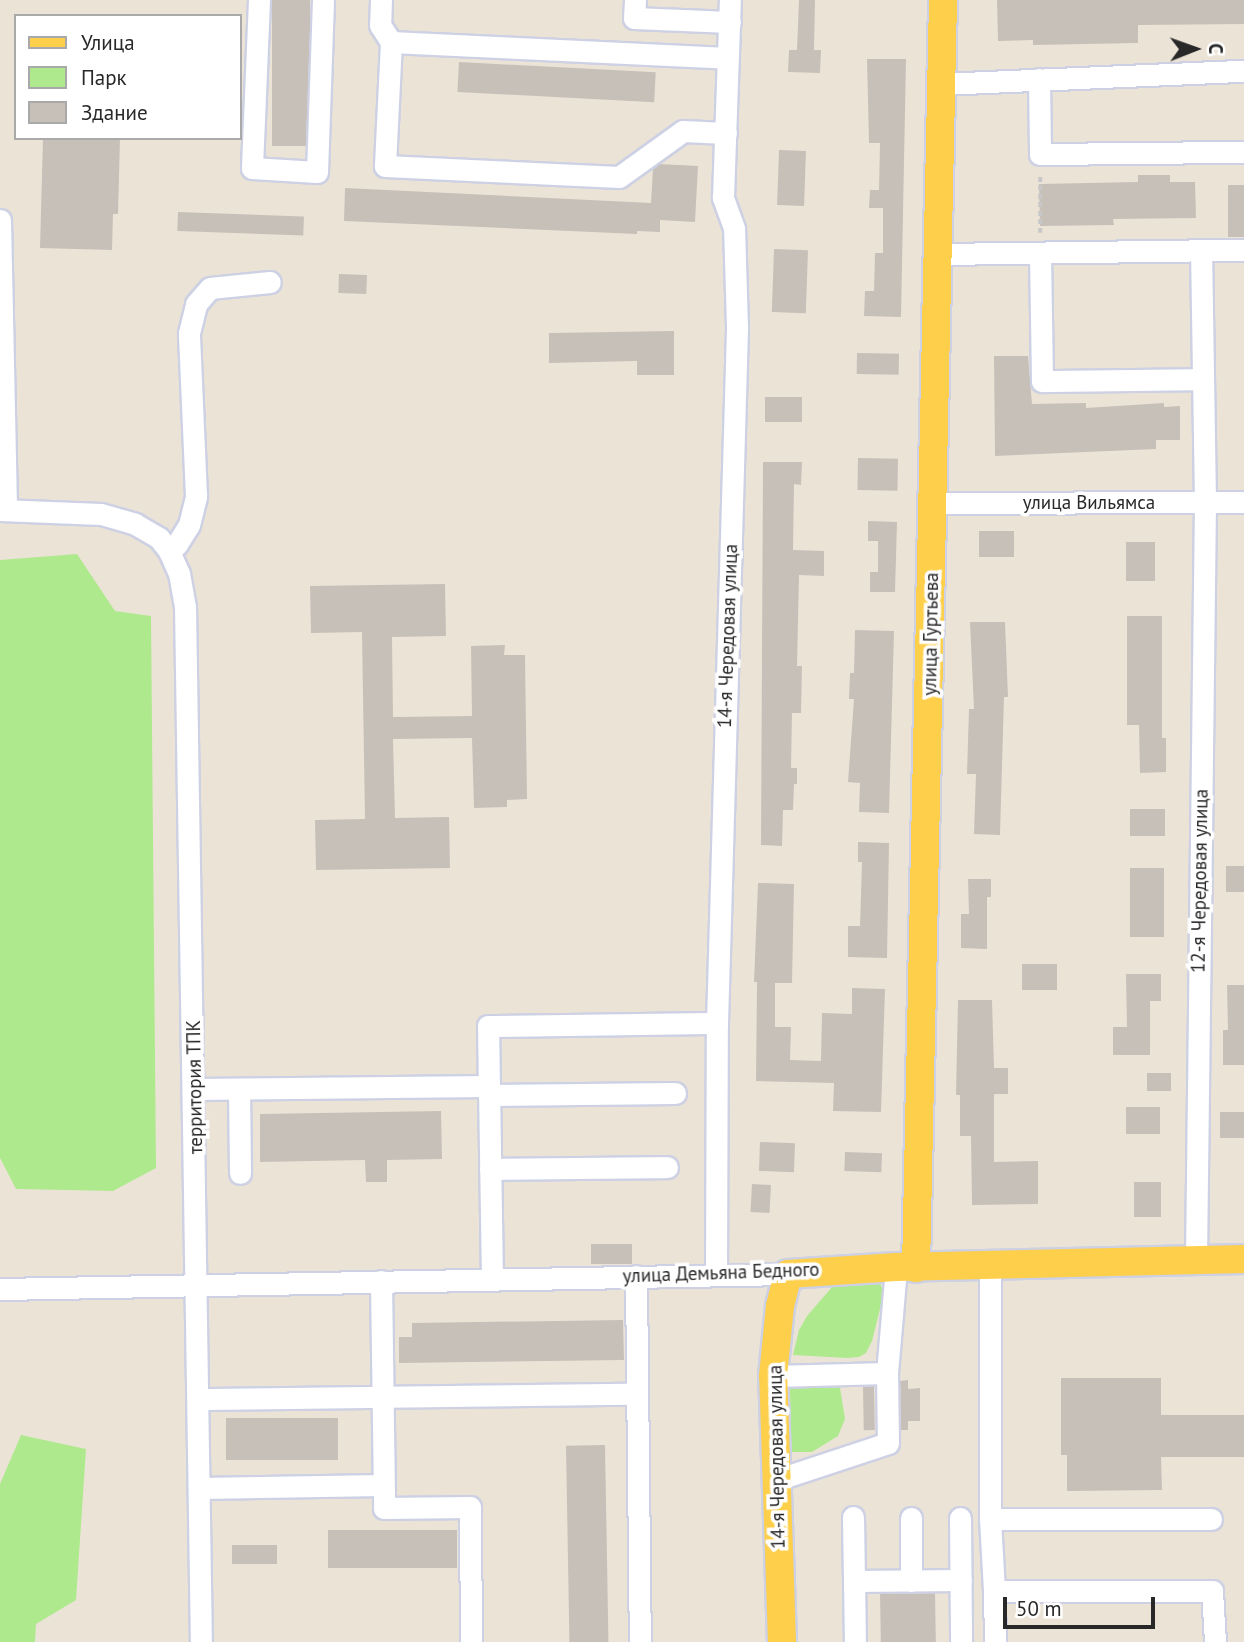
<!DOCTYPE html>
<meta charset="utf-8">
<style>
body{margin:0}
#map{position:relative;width:1244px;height:1642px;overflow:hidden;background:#ece3d7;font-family:"PT Sans",sans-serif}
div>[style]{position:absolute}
.green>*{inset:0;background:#afe98e}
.building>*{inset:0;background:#c7c0b8;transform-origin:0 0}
.path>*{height:3.5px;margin-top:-1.75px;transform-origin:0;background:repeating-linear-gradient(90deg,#c7c7c7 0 5px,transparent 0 8.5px)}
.roads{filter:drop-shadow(2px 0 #cdd1e3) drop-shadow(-2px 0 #cdd1e3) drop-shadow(0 2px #cdd1e3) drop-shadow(0 -2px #cdd1e3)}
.minor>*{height:21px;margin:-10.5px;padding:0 10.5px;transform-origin:10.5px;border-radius:10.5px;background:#fff}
.major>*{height:28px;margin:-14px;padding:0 14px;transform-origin:14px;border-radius:14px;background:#fdcf4b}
span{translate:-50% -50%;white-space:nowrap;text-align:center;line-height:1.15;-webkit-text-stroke:7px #fff;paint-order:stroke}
.street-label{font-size:19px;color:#282828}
.legend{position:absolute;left:14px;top:14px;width:228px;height:126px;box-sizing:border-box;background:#fff;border:2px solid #a9a9a9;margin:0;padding:9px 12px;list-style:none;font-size:21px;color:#282828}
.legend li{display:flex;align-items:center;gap:14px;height:35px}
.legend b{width:35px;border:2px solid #a9a9a9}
.north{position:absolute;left:1160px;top:14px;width:70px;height:70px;-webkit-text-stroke:5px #fff;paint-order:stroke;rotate:89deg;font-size:19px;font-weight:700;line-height:28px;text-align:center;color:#282828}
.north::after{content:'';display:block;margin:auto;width:24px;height:32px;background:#282828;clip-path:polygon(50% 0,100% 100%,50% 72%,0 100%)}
.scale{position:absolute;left:1003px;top:1597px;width:152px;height:32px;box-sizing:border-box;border:4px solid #282828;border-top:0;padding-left:9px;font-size:21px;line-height:24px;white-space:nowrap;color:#282828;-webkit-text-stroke:5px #fff;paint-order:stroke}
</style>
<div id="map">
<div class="green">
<i style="clip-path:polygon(77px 554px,115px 611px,151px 616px,156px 1168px,113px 1191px,16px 1189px,0 1158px,0 560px)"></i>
<i style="clip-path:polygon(872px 1278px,880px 1283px,884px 1293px,872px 1341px,866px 1353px,859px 1357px,847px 1358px,793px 1355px,799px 1330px,807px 1316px,832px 1287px,846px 1279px)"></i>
<i style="clip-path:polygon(801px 1383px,832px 1383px,840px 1388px,845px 1419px,838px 1436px,812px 1452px,791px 1452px,790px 1389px)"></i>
<i style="clip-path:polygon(21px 1435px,86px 1449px,76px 1600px,36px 1624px,35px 1642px,0 1642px,0 1484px)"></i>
</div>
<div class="building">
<i style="left:272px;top:0;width:38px;height:146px"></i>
<i style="clip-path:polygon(799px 0,815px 0,814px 50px,821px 50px,820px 73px,788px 72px,789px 50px,797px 50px)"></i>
<i style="clip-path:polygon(997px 0,1244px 0,1244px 24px,1138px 25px,1138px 43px,1033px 45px,1033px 40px,998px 41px)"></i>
<i style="clip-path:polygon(867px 59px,906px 59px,901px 317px,864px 316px,865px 291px,874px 291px,875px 253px,883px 253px,883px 208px,869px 208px,870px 190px,879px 190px,880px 143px,869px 143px)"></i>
<i style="left:459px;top:62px;width:197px;height:30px;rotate:3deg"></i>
<i style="clip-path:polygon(43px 138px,120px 138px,118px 214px,113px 214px,112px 250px,40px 248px)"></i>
<i style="left:779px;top:150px;width:27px;height:55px;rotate:2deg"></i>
<i style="clip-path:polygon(659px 164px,698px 166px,695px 222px,660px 220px,660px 232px,637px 231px,637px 234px,344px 221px,345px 188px,651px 203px,653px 169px)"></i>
<i style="clip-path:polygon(1138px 175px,1170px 175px,1170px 182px,1195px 182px,1196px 218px,1113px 219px,1114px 225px,1040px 226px,1039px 184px,1138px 182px)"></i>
<i style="left:1244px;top:185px;width:52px;height:16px;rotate:90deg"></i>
<i style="left:178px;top:212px;width:126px;height:19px;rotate:2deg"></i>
<i style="left:774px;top:249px;width:34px;height:63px;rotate:2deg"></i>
<i style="left:339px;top:274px;width:28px;height:19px;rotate:2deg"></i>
<i style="clip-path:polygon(674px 331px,674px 375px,637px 375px,637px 361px,549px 363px,549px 333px)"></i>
<i style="left:857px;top:353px;width:42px;height:21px;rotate:1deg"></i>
<i style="clip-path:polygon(994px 356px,1028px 356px,1032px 404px,1086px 403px,1086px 408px,1164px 403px,1164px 407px,1180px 406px,1180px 440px,1156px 440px,1156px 449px,995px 456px)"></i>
<i style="left:765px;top:397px;width:37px;height:25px"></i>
<i style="left:858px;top:458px;width:40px;height:32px;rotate:1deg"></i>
<i style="clip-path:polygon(763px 462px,802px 462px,801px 485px,794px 484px,793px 550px,824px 551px,824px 576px,799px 575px,797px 666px,802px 666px,801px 713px,792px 713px,791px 768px,797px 768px,797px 784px,794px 784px,793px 810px,783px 810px,782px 846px,761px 845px)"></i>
<i style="clip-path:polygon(868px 521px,897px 522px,895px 592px,870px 592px,870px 572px,878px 572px,878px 541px,868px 541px)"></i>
<i style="left:979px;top:531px;width:35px;height:26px"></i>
<i style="left:1126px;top:542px;width:29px;height:39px"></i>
<i style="clip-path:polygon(445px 584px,446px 636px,392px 637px,393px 717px,472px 716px,471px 646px,505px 645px,504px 655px,525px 655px,527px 799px,507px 800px,507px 807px,474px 808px,472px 738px,393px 739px,395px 818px,449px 817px,450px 868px,316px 870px,315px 820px,365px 819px,362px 632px,311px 633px,310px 586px)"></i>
<i style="clip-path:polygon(1127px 616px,1162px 616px,1162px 738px,1166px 738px,1166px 772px,1140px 773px,1139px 725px,1127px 725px)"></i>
<i style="clip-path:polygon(970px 622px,1005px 622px,1008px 697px,1004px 697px,1000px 835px,974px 834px,976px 774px,967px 774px,969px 709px,974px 709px)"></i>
<i style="clip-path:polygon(855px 630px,894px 631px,889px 813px,859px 812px,860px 783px,848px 782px,854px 699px,849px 699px,850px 673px,854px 673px)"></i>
<i style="left:1165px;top:809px;width:27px;height:35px;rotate:90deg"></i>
<i style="clip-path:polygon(858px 842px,889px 843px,887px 958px,848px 957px,848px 926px,860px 926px,862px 862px,858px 862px)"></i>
<i style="left:1226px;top:866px;width:18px;height:26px"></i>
<i style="left:1130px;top:868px;width:34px;height:69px"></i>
<i style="clip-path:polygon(968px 879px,991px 879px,991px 897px,987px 897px,987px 949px,961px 948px,961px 914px,969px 914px)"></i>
<i style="clip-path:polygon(758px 883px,794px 884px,792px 983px,775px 983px,775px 1027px,791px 1027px,790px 1060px,821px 1061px,822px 1013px,852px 1014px,852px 988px,885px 989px,881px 1112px,833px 1111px,834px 1083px,756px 1081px,757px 982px,754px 982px)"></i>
<i style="left:1022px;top:964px;width:35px;height:26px"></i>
<i style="clip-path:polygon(1126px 974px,1161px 974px,1161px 1001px,1150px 1001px,1150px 1055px,1113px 1055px,1113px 1027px,1127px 1027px)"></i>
<i style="clip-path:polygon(1227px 985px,1244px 985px,1244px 1065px,1223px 1065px,1223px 1030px,1228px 1030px)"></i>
<i style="clip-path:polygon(958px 1000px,992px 1000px,994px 1068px,1008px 1068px,1008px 1094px,994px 1094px,994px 1162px,1038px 1161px,1038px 1204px,972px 1205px,971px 1136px,960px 1136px,960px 1095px,956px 1095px)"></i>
<i style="left:1147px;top:1073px;width:24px;height:18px"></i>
<i style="left:1160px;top:1107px;width:27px;height:34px;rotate:90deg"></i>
<i style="clip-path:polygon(441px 1111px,442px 1159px,387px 1160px,387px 1182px,366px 1182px,365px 1160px,260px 1162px,260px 1114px)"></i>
<i style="left:1220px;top:1112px;width:24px;height:26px"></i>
<i style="left:760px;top:1142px;width:35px;height:29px;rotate:2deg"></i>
<i style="left:845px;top:1152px;width:37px;height:19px;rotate:2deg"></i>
<i style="left:1134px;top:1182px;width:27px;height:35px"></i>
<i style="left:752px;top:1184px;width:19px;height:28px;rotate:3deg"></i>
<i style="left:632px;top:1244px;width:20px;height:41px;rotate:90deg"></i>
<i style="clip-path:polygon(623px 1320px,624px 1360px,399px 1363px,399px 1337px,412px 1337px,412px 1323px)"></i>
<i style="clip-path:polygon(1061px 1378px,1161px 1378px,1161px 1415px,1244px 1415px,1244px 1457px,1161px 1457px,1162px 1490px,1067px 1491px,1067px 1455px,1061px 1455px)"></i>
<i style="clip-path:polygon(908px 1380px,908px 1389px,920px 1388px,920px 1421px,908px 1421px,908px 1430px,901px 1430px,900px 1381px)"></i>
<i style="left:874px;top:1386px;width:44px;height:11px;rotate:89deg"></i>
<i style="left:338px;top:1418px;width:42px;height:112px;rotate:90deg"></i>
<i style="left:605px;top:1445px;width:197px;height:39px;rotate:89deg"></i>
<i style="left:457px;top:1530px;width:38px;height:129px;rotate:90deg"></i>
<i style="left:232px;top:1545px;width:45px;height:19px"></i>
<i style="left:935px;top:1593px;width:49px;height:55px;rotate:89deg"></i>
</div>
<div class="path">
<i style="left:1040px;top:233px;width:59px;rotate:-90deg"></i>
</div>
<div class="roads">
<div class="minor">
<i style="left:259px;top:0;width:168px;rotate:92.4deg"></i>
<i style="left:252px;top:168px;width:65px;rotate:3.5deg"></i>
<i style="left:317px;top:172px;width:172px;rotate:-88deg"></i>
<i style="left:381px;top:0;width:25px;rotate:92deg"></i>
<i style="left:380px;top:25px;width:20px;rotate:57deg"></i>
<i style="left:391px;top:42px;width:124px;rotate:92.8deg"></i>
<i style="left:385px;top:166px;width:234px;rotate:2.7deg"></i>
<i style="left:619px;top:177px;width:79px;rotate:-35.7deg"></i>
<i style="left:683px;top:131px;width:43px;rotate:2.7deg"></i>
<i style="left:635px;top:0;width:18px;rotate:93deg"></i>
<i style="left:634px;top:18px;width:96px;rotate:2.4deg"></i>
<i style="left:391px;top:42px;width:337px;rotate:2.7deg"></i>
<i style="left:1039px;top:79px;width:75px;rotate:89.2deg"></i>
<i style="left:1040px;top:154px;width:204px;rotate:-0.6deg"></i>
<i style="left:941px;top:84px;width:303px;rotate:-2.5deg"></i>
<i style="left:0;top:220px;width:290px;rotate:88.8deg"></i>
<i style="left:1040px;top:253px;width:128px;rotate:89.1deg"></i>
<i style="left:1042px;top:381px;width:161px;rotate:-0.7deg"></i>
<i style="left:939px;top:254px;width:305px;rotate:-0.8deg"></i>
<i style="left:934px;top:503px;width:310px;rotate:-0.2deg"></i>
<i style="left:0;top:510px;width:101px;rotate:2.3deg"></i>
<i style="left:101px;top:514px;width:35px;rotate:16deg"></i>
<i style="left:135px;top:524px;width:28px;rotate:30deg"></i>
<i style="left:159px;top:538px;width:16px;rotate:52deg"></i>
<i style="left:169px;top:551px;width:24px;rotate:66deg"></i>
<i style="left:179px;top:573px;width:34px;rotate:80deg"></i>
<i style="left:185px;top:606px;width:1036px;rotate:89.12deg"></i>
<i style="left:169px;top:551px;width:11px;rotate:-41deg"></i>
<i style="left:177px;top:544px;width:22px;rotate:-58deg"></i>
<i style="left:189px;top:525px;width:30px;rotate:-76deg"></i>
<i style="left:196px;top:496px;width:163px;rotate:-92.5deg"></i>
<i style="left:189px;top:333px;width:30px;rotate:-76deg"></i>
<i style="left:196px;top:304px;width:21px;rotate:-49deg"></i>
<i style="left:210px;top:288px;width:60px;rotate:-5.7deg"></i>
<i style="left:195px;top:1089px;width:294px;rotate:-0.6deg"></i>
<i style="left:239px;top:1089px;width:84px;rotate:89.3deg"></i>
<i style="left:489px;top:1095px;width:186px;rotate:-0.6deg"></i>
<i style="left:490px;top:1169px;width:177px;rotate:-0.6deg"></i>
<i style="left:1196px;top:1260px;width:758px;rotate:-89.32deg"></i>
<i style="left:1205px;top:502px;width:252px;rotate:-90.9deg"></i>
<i style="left:990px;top:1265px;width:254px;rotate:90deg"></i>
<i style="left:990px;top:1519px;width:221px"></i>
<i style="left:716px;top:1274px;width:251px;rotate:-89.8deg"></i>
<i style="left:717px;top:1023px;width:696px;rotate:-88.35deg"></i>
<i style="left:737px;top:327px;width:99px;rotate:-91.7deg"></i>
<i style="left:734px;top:228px;width:33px;rotate:-110deg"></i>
<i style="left:723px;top:197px;width:197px;rotate:-88deg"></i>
<i style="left:636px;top:1276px;width:366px;rotate:89.4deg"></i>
<i style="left:492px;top:1279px;width:253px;rotate:-90.9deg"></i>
<i style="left:488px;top:1026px;width:229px;rotate:-0.8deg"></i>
<i style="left:381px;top:1281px;width:227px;rotate:89.2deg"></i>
<i style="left:384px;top:1508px;width:86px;rotate:-0.7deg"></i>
<i style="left:470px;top:1507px;width:135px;rotate:89.6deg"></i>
<i style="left:0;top:1289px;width:788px;rotate:-1.09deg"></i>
<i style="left:773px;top:1376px;width:114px;rotate:-1.5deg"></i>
<i style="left:199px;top:1399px;width:438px;rotate:-0.7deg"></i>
<i style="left:776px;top:1480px;width:118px;rotate:-18.3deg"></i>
<i style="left:888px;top:1443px;width:70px;rotate:-90.8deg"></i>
<i style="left:887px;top:1373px;width:106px;rotate:-85.1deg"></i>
<i style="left:199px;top:1488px;width:184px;rotate:-0.9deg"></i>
<i style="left:853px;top:1517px;width:125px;rotate:89.1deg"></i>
<i style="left:911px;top:1518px;width:63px;rotate:90deg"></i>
<i style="left:960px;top:1518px;width:124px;rotate:89.5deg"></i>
<i style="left:990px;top:1519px;width:72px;rotate:86.8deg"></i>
<i style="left:994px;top:1591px;width:218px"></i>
<i style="left:1212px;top:1591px;width:51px;rotate:86.6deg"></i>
<i style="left:854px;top:1581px;width:107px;rotate:-0.5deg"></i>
<i style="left:994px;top:1591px;width:51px;rotate:88.9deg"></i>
</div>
<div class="major">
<i style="left:916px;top:1268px;width:1268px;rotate:-88.78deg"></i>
<i style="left:782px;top:1642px;width:266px;rotate:-91.9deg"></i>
<i style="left:773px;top:1376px;width:70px;rotate:-84.3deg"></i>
<i style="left:780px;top:1306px;width:33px;rotate:-76deg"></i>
<i style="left:788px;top:1274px;width:108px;rotate:-3.7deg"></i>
<i style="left:896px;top:1267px;width:348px;rotate:-1.3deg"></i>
</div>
</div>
<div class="street-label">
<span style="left:1089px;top:503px">улица Вильямса</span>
<span style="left:931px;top:634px;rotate:-89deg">улица Гуртьева</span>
<span style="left:728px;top:636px;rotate:-88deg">14-я Чередовая улица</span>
<span style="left:1200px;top:881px;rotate:-89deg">12-я Чередовая улица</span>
<span style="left:195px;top:1087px;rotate:-91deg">территория ТПК</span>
<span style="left:721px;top:1273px;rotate:-2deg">улица Демьяна Бедного</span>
<span style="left:777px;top:1457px;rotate:-91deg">14-я Чередовая улица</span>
</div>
<ul class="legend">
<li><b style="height:9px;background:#fdcf4b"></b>Улица</li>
<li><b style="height:19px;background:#afe98e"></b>Парк</li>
<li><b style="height:19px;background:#c7c0b8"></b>Здание</li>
</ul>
<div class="north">С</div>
<div class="scale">50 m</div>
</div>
